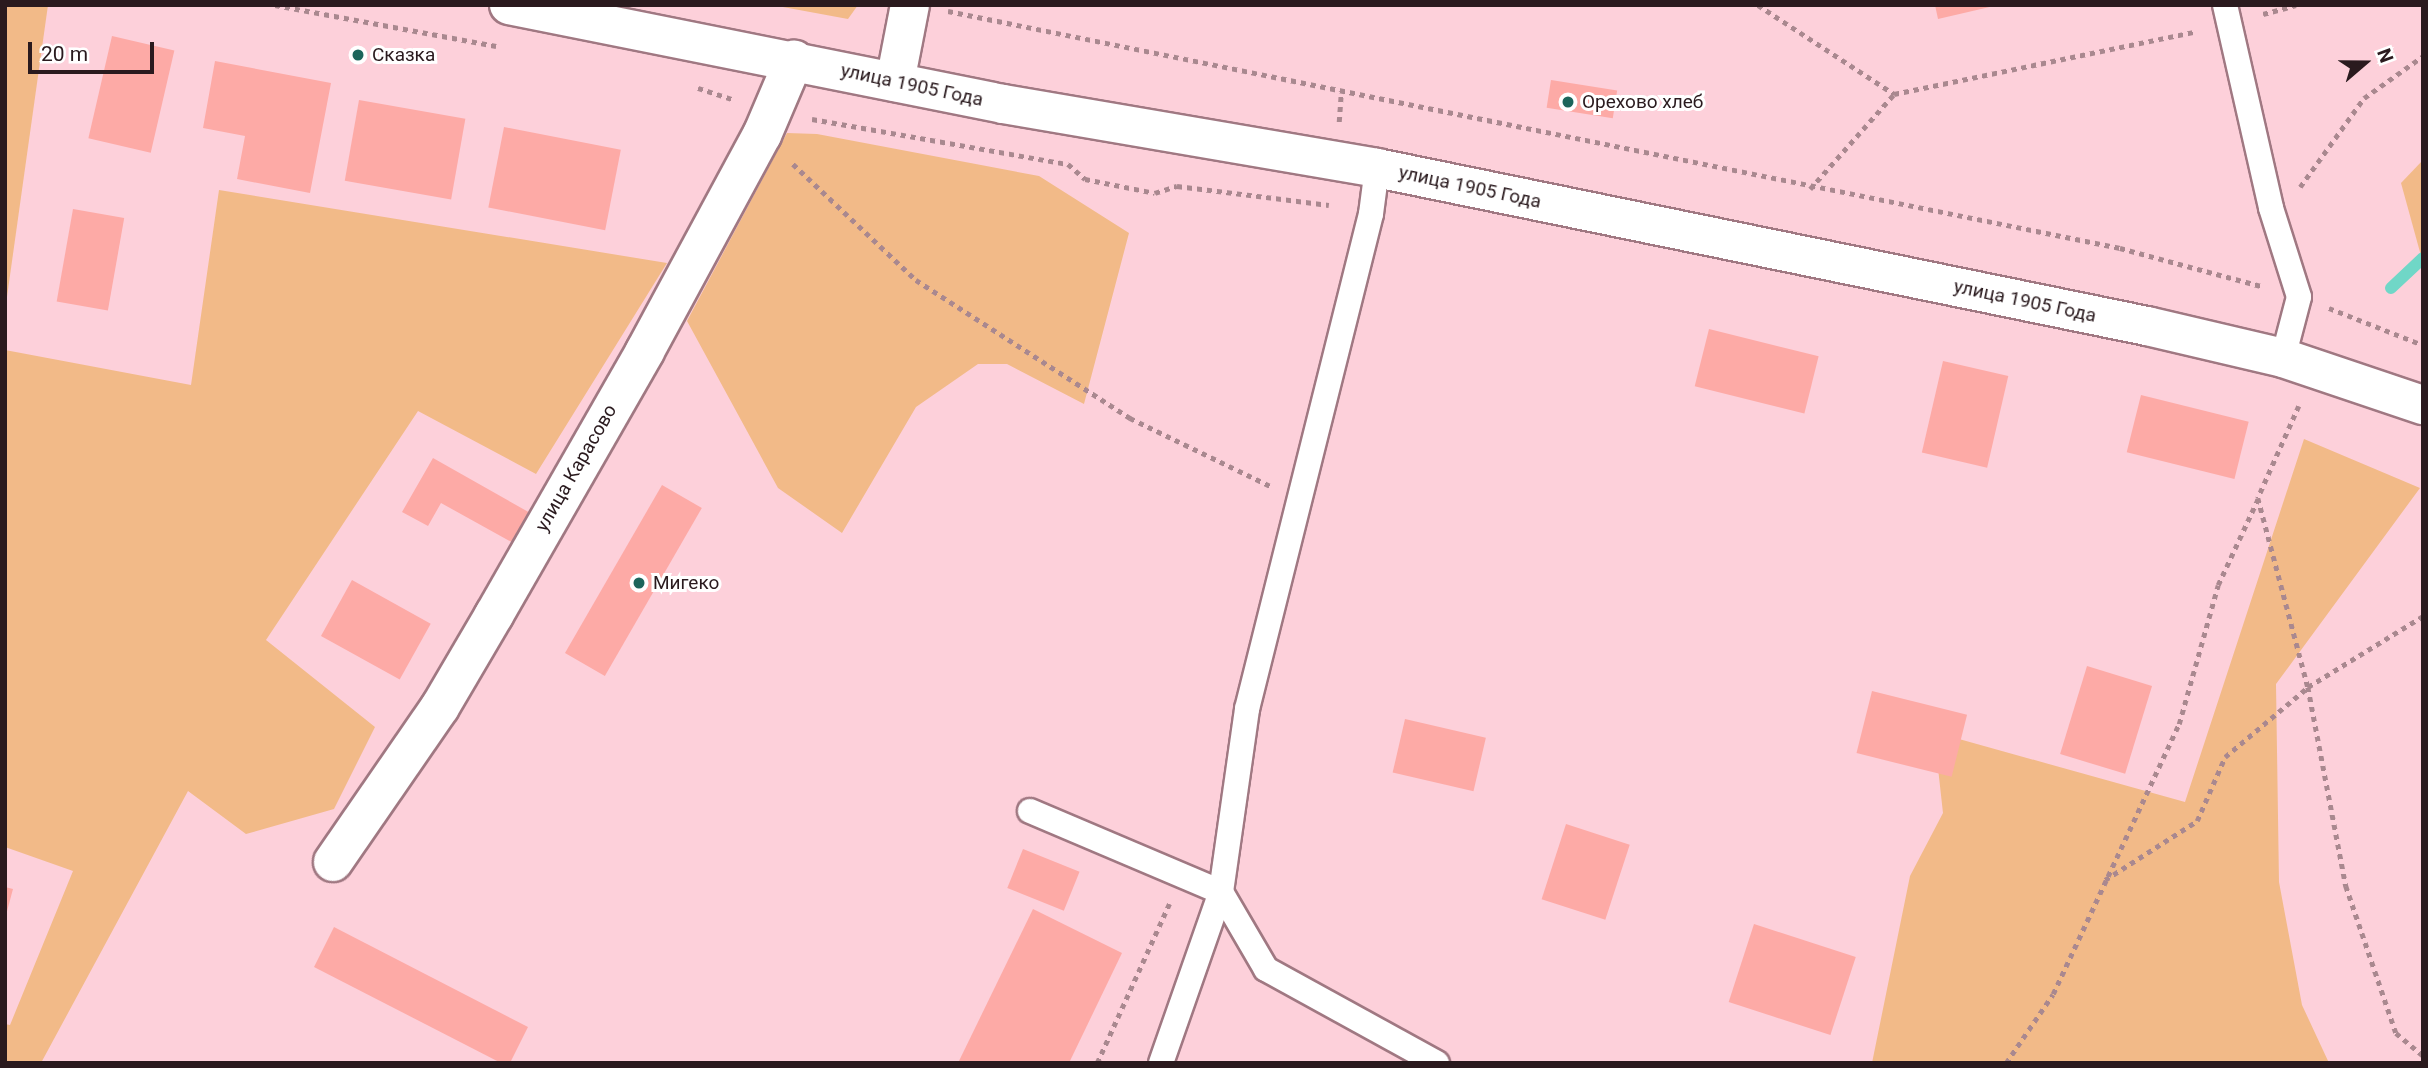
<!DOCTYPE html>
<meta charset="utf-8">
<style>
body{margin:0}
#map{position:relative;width:2428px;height:1068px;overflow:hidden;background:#fdd0da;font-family:Roboto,sans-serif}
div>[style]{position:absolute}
.green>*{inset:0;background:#f2ba88}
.stream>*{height:12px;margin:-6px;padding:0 6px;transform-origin:6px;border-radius:6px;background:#70d7c7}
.building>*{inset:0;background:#fdaaa6;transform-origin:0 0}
.path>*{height:4.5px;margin-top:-2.25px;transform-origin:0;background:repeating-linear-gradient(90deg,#a9888f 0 5px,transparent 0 10px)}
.roads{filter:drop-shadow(2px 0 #a07882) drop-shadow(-2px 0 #a07882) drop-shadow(0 2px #a07882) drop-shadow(0 -2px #a07882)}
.lane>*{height:24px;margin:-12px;padding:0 12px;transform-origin:12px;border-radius:12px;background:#fff}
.street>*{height:38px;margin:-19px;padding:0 19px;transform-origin:19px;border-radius:19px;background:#fff}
.secondary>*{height:38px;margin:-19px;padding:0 19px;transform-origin:19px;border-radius:19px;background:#fff}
.dots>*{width:19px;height:19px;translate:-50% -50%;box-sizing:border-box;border:4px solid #fff;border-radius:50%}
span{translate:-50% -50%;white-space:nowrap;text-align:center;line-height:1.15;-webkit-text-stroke:6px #fff;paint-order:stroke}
.poi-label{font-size:19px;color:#2a1a1e}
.left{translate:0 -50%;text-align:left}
.street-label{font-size:19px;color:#2a1a1e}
.frame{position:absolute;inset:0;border:7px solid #2a1a1e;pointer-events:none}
.north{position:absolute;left:2330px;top:28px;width:70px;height:70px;-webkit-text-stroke:5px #fff;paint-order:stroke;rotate:70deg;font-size:19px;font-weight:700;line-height:28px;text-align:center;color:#2a1a1e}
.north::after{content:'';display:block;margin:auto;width:24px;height:32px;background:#2a1a1e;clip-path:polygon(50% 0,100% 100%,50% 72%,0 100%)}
.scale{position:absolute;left:28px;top:42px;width:126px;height:32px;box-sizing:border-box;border:4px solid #2a1a1e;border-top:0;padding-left:9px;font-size:21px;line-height:24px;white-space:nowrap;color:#2a1a1e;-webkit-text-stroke:5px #fff;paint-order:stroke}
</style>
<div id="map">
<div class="green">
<i style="clip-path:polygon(5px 5px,48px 5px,5px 311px)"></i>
<i style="clip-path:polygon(772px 5px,858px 5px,848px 19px)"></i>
<i style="clip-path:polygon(787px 133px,817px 134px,1039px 176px,1129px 233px,1084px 404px,1007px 364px,978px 364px,916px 407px,842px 533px,778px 488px,687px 321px)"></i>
<i style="clip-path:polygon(2423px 160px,2423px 263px,2401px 183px)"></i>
<i style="clip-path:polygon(219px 190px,667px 263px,536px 474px,418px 411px,266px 640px,375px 727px,334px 809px,246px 834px,188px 791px,41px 1063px,5px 1063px,5px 1024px,10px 1025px,73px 871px,5px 847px,5px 350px,191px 385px)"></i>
<i style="clip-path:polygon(2304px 439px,2420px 488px,2276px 684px,2279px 882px,2302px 1005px,2329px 1063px,1872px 1063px,1910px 876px,1943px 813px,1934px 732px,2185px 802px)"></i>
</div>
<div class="stream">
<i style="left:2391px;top:288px;width:44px;rotate:-43.2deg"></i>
</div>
<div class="building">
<i style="clip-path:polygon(1935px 5px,1994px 5px,1994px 6px,1938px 19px)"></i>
<i style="left:112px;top:36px;width:64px;height:105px;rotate:13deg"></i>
<i style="clip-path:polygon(215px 61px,331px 83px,310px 193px,237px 179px,245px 136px,203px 128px)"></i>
<i style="left:1551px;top:80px;width:67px;height:28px;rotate:9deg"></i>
<i style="left:359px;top:100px;width:108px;height:82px;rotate:10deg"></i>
<i style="left:504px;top:127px;width:119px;height:82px;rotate:11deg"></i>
<i style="left:73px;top:209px;width:52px;height:94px;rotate:10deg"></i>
<i style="left:1709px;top:329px;width:113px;height:59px;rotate:14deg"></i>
<i style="left:1943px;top:361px;width:67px;height:94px;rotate:13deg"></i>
<i style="left:2141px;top:395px;width:111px;height:59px;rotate:14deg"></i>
<i style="clip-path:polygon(433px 458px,532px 514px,515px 544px,441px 503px,428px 526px,402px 512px)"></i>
<i style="left:662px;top:485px;width:46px;height:194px;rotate:30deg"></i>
<i style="left:352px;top:580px;width:90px;height:64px;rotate:29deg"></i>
<i style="left:2087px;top:666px;width:68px;height:92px;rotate:17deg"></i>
<i style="left:1872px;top:691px;width:98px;height:64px;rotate:14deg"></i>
<i style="left:1405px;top:719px;width:83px;height:55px;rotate:13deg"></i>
<i style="left:1566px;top:824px;width:67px;height:79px;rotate:18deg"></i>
<i style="left:1023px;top:849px;width:61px;height:42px;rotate:22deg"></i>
<i style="clip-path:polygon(5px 887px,13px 889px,6px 915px,5px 915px)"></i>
<i style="clip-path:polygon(1033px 909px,1122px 953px,1069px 1063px,958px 1063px)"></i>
<i style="left:1754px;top:924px;width:107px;height:82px;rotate:18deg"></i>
<i style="clip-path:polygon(334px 927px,528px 1027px,510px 1063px,501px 1063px,314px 967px)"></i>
</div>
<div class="path">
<i style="left:275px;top:5px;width:225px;rotate:10.5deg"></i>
<i style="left:1758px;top:5px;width:163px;rotate:33.2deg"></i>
<i style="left:1894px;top:94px;width:309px;rotate:-11.7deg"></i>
<i style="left:948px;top:11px;width:1196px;rotate:11.43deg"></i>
<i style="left:2120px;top:248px;width:146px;rotate:15.1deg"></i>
<i style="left:2263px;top:14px;width:34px;rotate:-15deg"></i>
<i style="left:698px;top:88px;width:36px;rotate:18deg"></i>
<i style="left:812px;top:119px;width:260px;rotate:10deg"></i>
<i style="left:1068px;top:164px;width:23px;rotate:41deg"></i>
<i style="left:1085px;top:179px;width:71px;rotate:11.3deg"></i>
<i style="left:1155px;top:193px;width:23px;rotate:-18deg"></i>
<i style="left:1177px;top:186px;width:153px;rotate:7.1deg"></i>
<i style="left:1339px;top:122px;width:31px;rotate:-86deg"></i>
<i style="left:793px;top:164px;width:169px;rotate:43.3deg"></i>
<i style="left:916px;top:280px;width:255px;rotate:32.8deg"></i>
<i style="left:1130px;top:418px;width:156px;rotate:25.9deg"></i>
<i style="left:2300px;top:187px;width:110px;rotate:-54.3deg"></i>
<i style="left:2364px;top:98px;width:72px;rotate:-35.4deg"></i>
<i style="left:1810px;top:189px;width:127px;rotate:-48.5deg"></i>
<i style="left:2329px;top:308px;width:101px;rotate:21.5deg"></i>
<i style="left:2299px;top:406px;width:101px;rotate:114deg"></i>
<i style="left:2258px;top:498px;width:196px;rotate:75.2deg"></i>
<i style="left:2308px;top:687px;width:203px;rotate:79.2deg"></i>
<i style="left:2346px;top:886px;width:155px;rotate:71.2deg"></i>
<i style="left:2396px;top:1033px;width:35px;rotate:40deg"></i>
<i style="left:2105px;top:880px;width:109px;rotate:-32.7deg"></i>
<i style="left:2197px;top:821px;width:70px;rotate:-66.4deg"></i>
<i style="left:2225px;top:757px;width:109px;rotate:-40.1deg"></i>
<i style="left:2308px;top:687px;width:135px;rotate:-31.7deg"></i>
<i style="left:1097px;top:1063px;width:175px;rotate:-65.6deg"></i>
<i style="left:2006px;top:1063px;width:83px;rotate:-55.7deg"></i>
<i style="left:2053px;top:994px;width:298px;rotate:-65deg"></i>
<i style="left:2179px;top:724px;width:144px;rotate:-74.3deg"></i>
<i style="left:2218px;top:585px;width:95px;rotate:-65.1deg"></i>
</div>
<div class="roads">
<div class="lane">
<i style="left:2225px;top:5px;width:208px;rotate:77.2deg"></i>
<i style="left:2271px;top:208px;width:93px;rotate:72.5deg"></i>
<i style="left:2299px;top:297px;width:63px;rotate:104.7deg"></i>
<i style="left:1030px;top:811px;width:207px;rotate:23deg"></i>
<i style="left:1221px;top:892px;width:89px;rotate:59.7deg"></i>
<i style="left:1266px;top:969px;width:195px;rotate:28.8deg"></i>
<i style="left:1161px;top:1063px;width:181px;rotate:-70.7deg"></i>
<i style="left:1221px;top:892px;width:185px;rotate:-81.9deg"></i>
<i style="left:1247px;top:709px;width:510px;rotate:-75.94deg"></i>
<i style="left:1371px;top:214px;width:46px;rotate:-82.6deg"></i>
</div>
<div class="street">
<i style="left:895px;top:82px;width:78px;rotate:-79deg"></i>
<i style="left:333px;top:862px;width:188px;rotate:-55.4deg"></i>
<i style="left:440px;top:707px;width:107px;rotate:-59.6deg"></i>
<i style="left:494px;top:615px;width:304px;rotate:-60.2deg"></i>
<i style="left:645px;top:351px;width:246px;rotate:-61.6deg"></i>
<i style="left:762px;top:135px;width:82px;rotate:-66.9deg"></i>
</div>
<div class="secondary">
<i style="left:509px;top:5px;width:504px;rotate:11.33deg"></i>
<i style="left:1003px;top:104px;width:379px;rotate:9.7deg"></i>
<i style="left:1377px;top:168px;width:786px;rotate:11.6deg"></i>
<i style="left:2147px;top:326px;width:140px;rotate:13.2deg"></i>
<i style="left:2283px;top:358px;width:148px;rotate:18.6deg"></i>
</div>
</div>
<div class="dots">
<i style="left:358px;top:55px;background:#1c655b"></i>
<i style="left:1568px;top:102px;background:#1c655b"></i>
<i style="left:639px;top:583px;background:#1c655b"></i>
</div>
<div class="poi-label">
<span class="left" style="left:372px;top:55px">Сказка</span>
<span class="left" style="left:1582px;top:102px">Орехово хлеб</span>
<span class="left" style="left:653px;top:583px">Мигеко</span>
</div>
<div class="street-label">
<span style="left:912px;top:85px;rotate:12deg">улица 1905 Года</span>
<span style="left:1470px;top:187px;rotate:12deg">улица 1905 Года</span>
<span style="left:2025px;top:301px;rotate:12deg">улица 1905 Года</span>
<span style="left:576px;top:468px;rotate:-60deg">улица Карасово</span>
</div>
<div class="frame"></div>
<div class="north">N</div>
<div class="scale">20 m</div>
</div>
